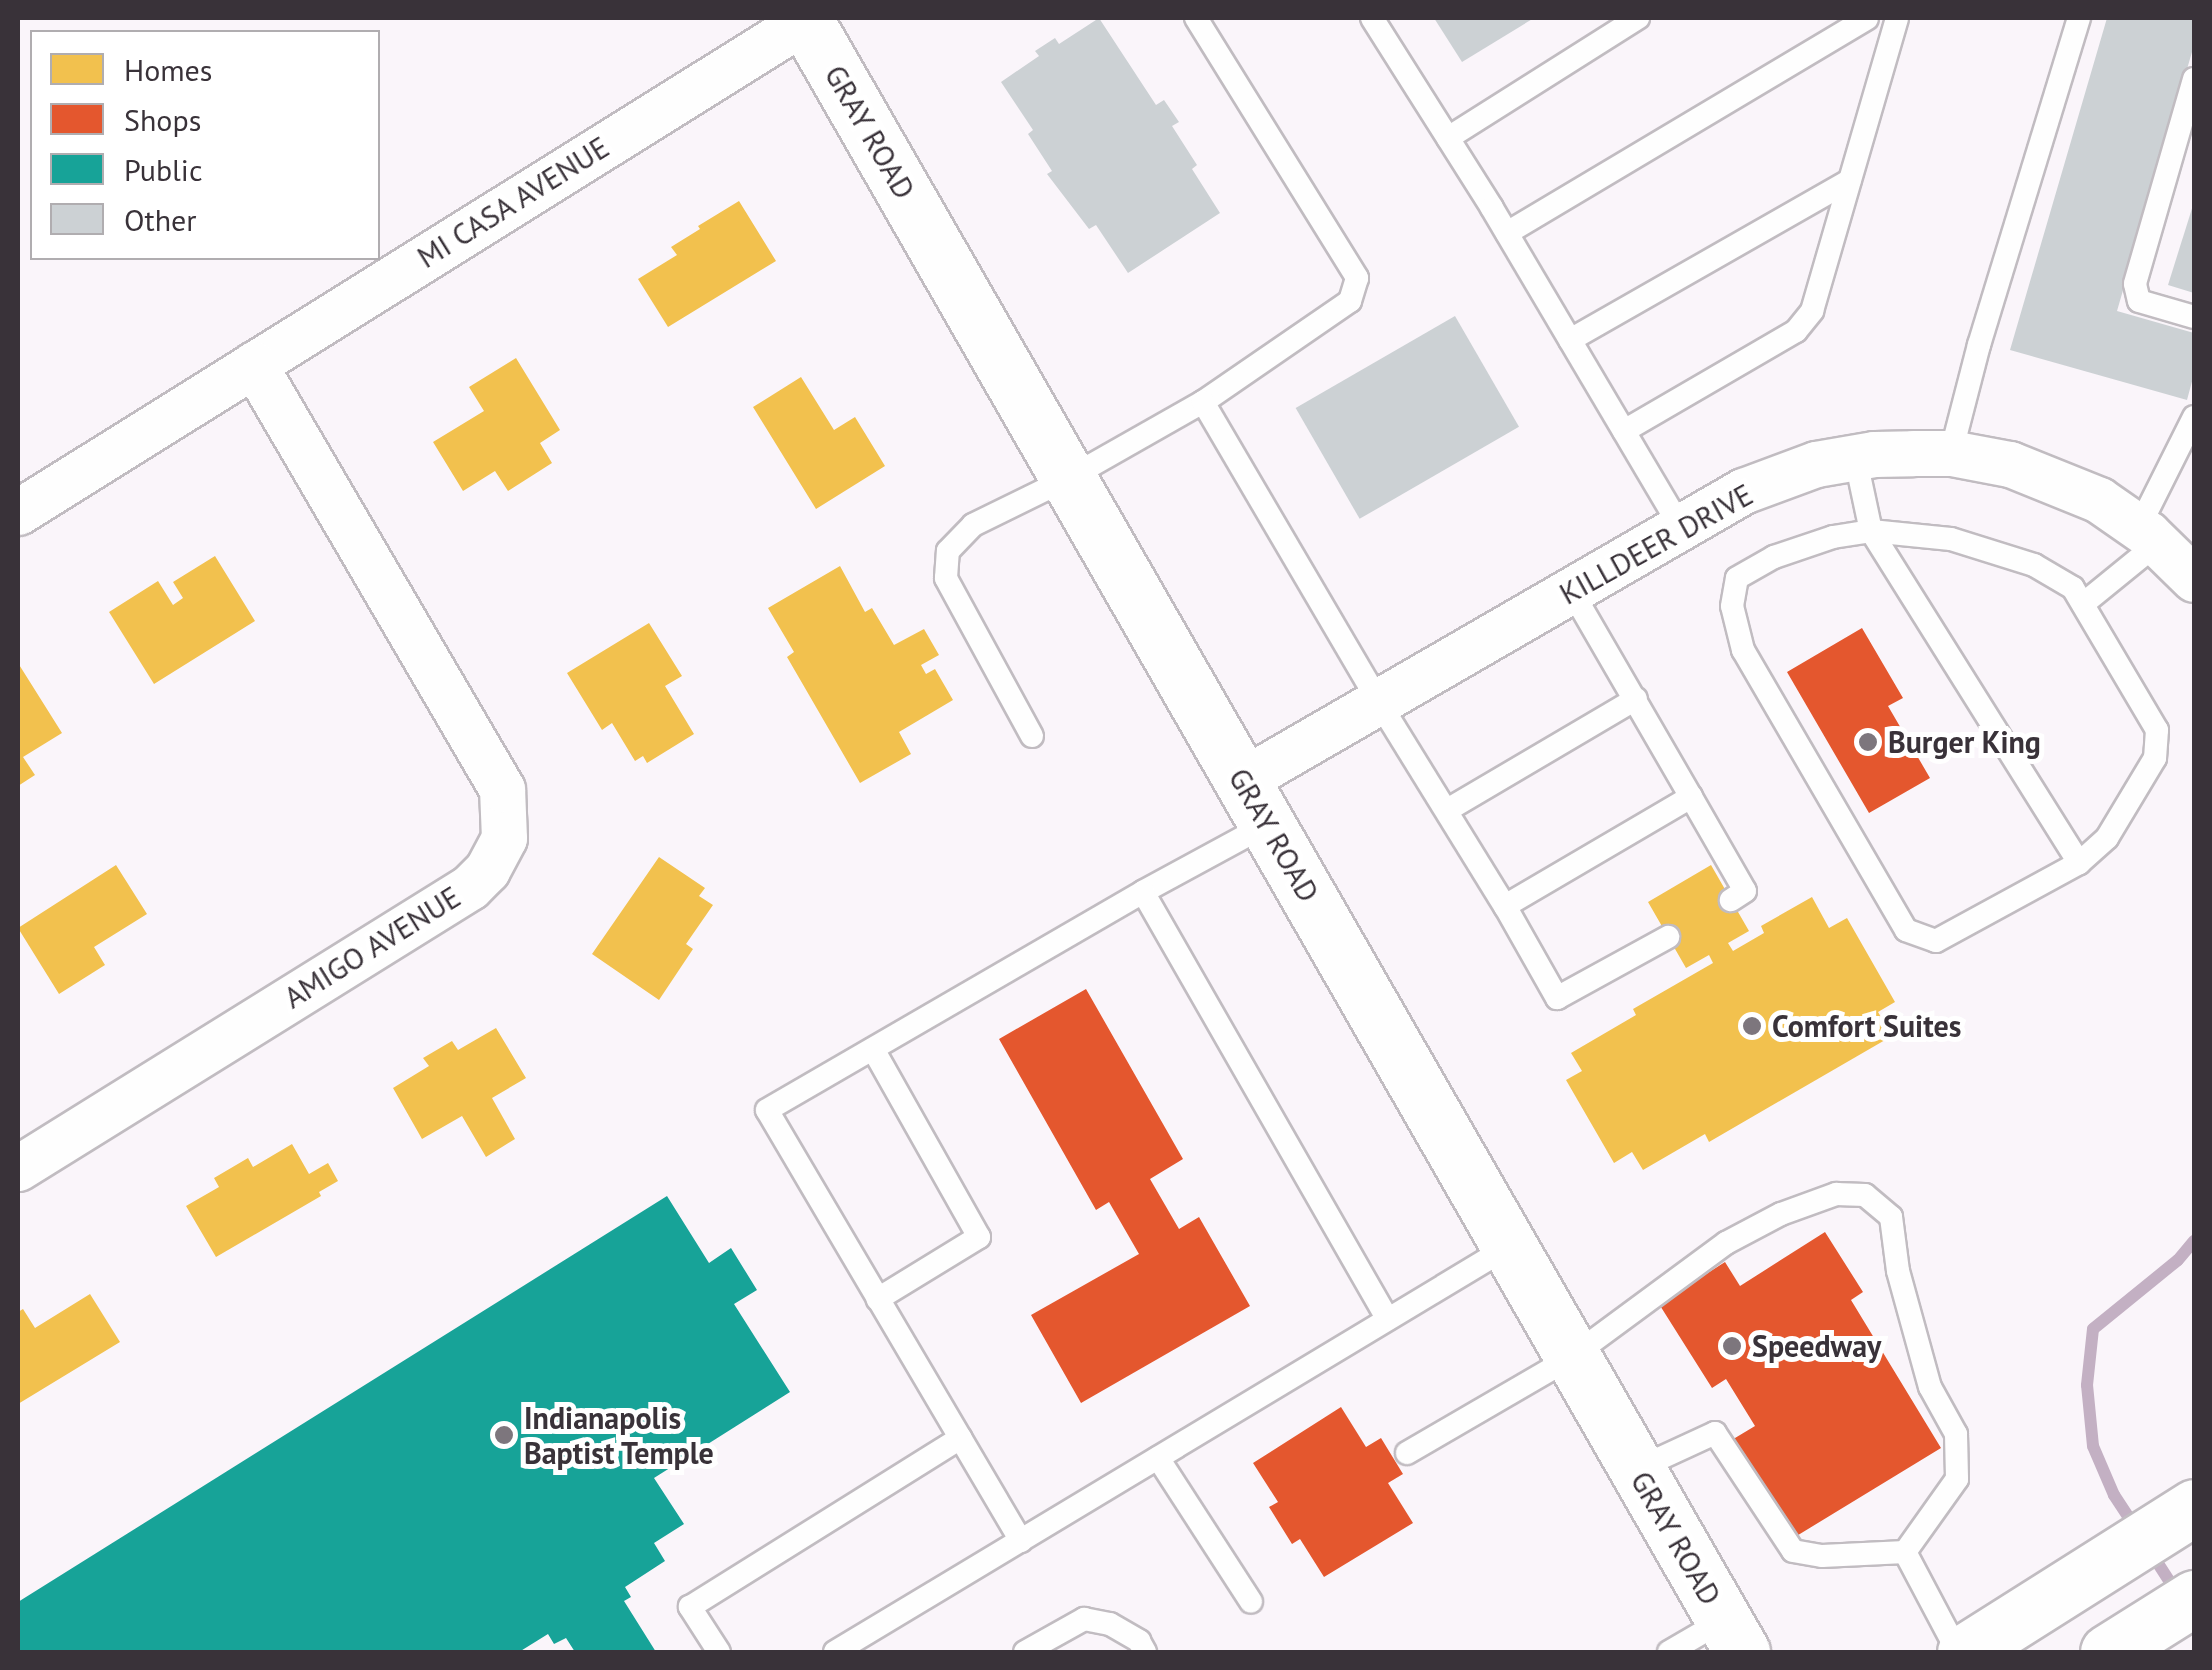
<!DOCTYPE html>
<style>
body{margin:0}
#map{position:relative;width:2212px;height:1670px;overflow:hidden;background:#faf5fa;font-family:"PT Sans",sans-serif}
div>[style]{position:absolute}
.homes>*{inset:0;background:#f2c14e}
.shops>*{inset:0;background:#e4572e}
.public>*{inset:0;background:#17a398}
.stream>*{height:12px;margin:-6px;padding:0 6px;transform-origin:6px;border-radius:6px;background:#c3b0c3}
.building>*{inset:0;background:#ccd1d4;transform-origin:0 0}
.roads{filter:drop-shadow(2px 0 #c1bcc1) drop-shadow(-2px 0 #c1bcc1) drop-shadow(0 2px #c1bcc1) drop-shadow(0 -2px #c1bcc1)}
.service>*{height:22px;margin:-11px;padding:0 11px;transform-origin:11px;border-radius:11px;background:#fefefe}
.minor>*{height:45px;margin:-22.5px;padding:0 22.5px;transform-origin:22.5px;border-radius:22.5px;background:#fefefe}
.tertiary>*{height:55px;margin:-27.5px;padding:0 27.5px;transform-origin:27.5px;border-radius:27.5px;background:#fefefe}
.secondary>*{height:55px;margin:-27.5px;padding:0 27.5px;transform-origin:27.5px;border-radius:27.5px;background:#fefefe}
.dots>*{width:28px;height:28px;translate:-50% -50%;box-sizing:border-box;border:5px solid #fff;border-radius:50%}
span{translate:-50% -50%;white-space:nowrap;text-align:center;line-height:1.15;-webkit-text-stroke:10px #fff;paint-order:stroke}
.street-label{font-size:30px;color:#393239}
.poi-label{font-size:30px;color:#393239;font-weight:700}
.left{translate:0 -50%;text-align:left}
.frame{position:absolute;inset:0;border:20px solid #393239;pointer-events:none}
.legend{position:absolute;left:30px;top:30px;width:350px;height:230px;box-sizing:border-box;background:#fff;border:2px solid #b0adb0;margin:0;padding:12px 18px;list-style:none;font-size:30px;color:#393239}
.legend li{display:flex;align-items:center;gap:20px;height:50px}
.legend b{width:50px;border:2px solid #b0adb0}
</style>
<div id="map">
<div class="homes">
<i style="clip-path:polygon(739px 201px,776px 261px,668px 327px,638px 279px,677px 255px,671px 247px,700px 229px,698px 226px)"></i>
<i style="clip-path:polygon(516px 358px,560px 430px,540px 443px,552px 463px,508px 491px,495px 471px,463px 491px,433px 442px,484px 411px,469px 387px)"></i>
<i style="clip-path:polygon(801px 377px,834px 430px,855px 417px,885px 466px,816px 509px,753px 407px)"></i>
<i style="clip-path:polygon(215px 556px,255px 621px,154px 684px,109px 612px,158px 581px,173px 605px,183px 598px,173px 582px)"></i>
<i style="clip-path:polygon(840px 566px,865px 612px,872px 608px,894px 645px,924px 629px,939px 655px,921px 665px,926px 674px,935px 669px,953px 700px,899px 732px,911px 754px,860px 783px,787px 657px,794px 652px,768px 608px)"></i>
<i style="clip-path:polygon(649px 623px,682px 676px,665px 686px,694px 734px,647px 763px,643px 756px,635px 761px,612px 723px,602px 730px,567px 673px)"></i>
<i style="clip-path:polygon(18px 663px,62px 733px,23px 757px,35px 775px,18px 786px)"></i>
<i style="clip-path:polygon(659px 857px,705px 888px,699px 896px,713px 905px,686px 944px,693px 949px,659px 1000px,592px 954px)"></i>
<i style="clip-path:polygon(116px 865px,147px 914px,94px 947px,105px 965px,59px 994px,18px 928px)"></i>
<i style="clip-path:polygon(1711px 865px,1749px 931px,1728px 943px,1733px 951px,1764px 933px,1761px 926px,1812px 897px,1829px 928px,1847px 918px,1895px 1002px,1878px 1012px,1892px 1036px,1709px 1142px,1705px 1134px,1643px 1170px,1632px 1152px,1614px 1163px,1566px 1080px,1582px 1071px,1571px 1053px,1636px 1015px,1633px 1009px,1713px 963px,1709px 955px,1686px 968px,1648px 902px)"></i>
<i style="clip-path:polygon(496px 1028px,526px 1078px,492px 1098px,515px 1139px,486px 1157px,462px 1116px,422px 1139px,393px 1088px,429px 1066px,423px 1058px,452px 1041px,458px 1050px)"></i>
<i style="clip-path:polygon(292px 1144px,309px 1174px,328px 1163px,338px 1181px,319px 1192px,321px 1196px,216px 1257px,186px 1206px,219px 1187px,214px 1178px,248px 1158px,253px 1167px)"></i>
<i style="clip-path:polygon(90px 1294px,120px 1342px,18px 1404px,18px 1312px,23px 1309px,35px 1328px)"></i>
</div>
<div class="shops">
<i style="clip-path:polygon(1862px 628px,1903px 698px,1888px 706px,1930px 778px,1869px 813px,1787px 672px)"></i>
<i style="clip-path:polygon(1086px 989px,1183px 1159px,1150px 1179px,1179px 1229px,1199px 1217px,1250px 1306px,1081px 1403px,1031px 1315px,1139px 1254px,1109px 1202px,1096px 1210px,999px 1039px)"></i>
<i style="clip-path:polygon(1825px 1232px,1863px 1292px,1851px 1300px,1941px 1448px,1790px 1540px,1730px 1441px,1755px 1426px,1726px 1379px,1712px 1388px,1659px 1304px,1725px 1262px,1740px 1286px)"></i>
<i style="clip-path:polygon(1341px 1407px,1366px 1447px,1381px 1438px,1403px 1474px,1388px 1483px,1413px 1523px,1324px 1577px,1300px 1539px,1292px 1544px,1269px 1507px,1278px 1502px,1253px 1463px)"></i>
</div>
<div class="public">
<i style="clip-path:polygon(667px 1196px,709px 1263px,731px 1248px,757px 1290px,734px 1304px,790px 1392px,654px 1478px,684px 1524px,654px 1543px,665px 1561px,625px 1587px,631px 1597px,624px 1601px,656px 1652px,575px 1652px,566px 1638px,554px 1644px,548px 1634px,519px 1652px,18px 1652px,18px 1602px)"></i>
</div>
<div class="stream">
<i style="left:2137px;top:1530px;width:42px;rotate:-123.3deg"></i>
<i style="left:2114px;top:1495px;width:53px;rotate:-113.2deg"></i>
<i style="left:2093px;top:1446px;width:61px;rotate:-95.6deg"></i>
<i style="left:2087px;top:1385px;width:56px;rotate:-83.9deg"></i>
<i style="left:2093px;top:1329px;width:109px;rotate:-39.1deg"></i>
<i style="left:2178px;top:1260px;width:25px;rotate:-50deg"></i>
<i style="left:2150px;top:1551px;width:50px;rotate:57.3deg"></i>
</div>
<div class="building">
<i style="clip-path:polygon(1099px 18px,1156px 105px,1164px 100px,1179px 122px,1172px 126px,1197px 165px,1192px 169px,1220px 213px,1128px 273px,1096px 225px,1089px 229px,1047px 174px,1052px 171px,1028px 134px,1033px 130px,1001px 82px,1039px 56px,1035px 51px,1055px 38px,1059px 44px)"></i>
<i style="clip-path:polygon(1434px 18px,1534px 18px,1462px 62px)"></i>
<i style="clip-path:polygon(2107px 18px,2194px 18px,2194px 45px,2117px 311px,2194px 333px,2194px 374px,2187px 400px,2010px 350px)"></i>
<i style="clip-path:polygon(2194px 202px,2194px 293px,2168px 285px)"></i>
<i style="left:1455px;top:316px;width:128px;height:184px;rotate:60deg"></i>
</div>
<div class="roads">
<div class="service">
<i style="left:1196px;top:18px;width:306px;rotate:58.2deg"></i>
<i style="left:1357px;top:278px;width:24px;rotate:107deg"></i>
<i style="left:1350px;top:301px;width:178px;rotate:145.5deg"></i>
<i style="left:1372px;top:18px;width:225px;rotate:57.7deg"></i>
<i style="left:1492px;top:208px;width:371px;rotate:59.4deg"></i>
<i style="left:2194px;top:79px;width:213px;rotate:106.1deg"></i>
<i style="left:2135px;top:284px;width:17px;rotate:77deg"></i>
<i style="left:2139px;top:301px;width:57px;rotate:16.2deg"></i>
<i style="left:1448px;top:138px;width:225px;rotate:-32.3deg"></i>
<i style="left:1507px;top:233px;width:419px;rotate:-30.8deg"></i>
<i style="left:1570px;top:340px;width:322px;rotate:-29.7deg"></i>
<i style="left:1624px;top:431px;width:199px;rotate:-30.2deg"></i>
<i style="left:1796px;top:331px;width:26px;rotate:-51deg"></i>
<i style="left:1812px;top:311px;width:305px;rotate:-73.8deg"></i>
<i style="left:1951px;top:453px;width:112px;rotate:-75.5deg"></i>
<i style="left:1979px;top:345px;width:342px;rotate:-73deg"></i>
<i style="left:1855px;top:456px;width:77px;rotate:78deg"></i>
<i style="left:1871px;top:531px;width:392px;rotate:57.9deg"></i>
<i style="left:2139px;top:527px;width:123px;rotate:-63.4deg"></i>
<i style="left:1871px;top:531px;width:80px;rotate:5.7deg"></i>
<i style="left:1951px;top:539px;width:87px;rotate:17.4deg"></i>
<i style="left:2034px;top:565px;width:45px;rotate:30.5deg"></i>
<i style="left:2073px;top:588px;width:165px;rotate:59.4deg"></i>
<i style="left:2157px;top:730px;width:28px;rotate:94deg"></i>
<i style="left:2155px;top:758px;width:93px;rotate:121deg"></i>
<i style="left:2107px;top:838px;width:38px;rotate:138deg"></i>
<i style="left:2079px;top:863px;width:163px;rotate:151.4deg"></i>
<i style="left:1936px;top:941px;width:32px;rotate:-160deg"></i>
<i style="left:1906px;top:930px;width:324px;rotate:-120.2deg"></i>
<i style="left:1743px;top:650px;width:45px;rotate:-104deg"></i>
<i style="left:1732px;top:606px;width:28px;rotate:-80deg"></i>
<i style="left:1737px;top:578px;width:43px;rotate:-29.6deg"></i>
<i style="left:1774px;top:557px;width:62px;rotate:-18.7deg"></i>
<i style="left:1833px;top:537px;width:38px;rotate:-9deg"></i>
<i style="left:2083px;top:604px;width:97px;rotate:-39.1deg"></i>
<i style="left:1032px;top:736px;width:180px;rotate:-118.6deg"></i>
<i style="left:946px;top:578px;width:27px;rotate:-86deg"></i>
<i style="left:948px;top:551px;width:36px;rotate:-46deg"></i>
<i style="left:973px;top:525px;width:107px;rotate:-26.1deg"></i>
<i style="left:1069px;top:478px;width:154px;rotate:-29.6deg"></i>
<i style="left:1203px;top:402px;width:350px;rotate:59.6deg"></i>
<i style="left:1380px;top:704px;width:238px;rotate:58.3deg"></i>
<i style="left:1505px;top:906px;width:216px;rotate:-30.4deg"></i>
<i style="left:1691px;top:797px;width:239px;rotate:-120.1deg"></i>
<i style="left:1691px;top:797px;width:108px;rotate:60.1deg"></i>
<i style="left:1745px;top:891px;width:17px;rotate:147deg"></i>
<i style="left:1449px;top:809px;width:217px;rotate:-30.5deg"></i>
<i style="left:1268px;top:824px;width:142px;rotate:151.5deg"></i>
<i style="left:1143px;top:892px;width:492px;rotate:60.2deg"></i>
<i style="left:1505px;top:906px;width:106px;rotate:60.5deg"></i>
<i style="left:1557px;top:998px;width:127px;rotate:-28.8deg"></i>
<i style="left:873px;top:1049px;width:216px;rotate:60.6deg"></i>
<i style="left:979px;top:1237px;width:119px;rotate:148.5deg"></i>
<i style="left:1407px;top:1453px;width:189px;rotate:-30.2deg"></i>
<i style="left:1570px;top:1358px;width:194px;rotate:-36.4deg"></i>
<i style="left:1726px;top:1243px;width:62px;rotate:-27.8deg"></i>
<i style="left:1781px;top:1214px;width:59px;rotate:-20deg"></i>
<i style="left:1836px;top:1194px;width:29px;rotate:2deg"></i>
<i style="left:1865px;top:1195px;width:34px;rotate:40deg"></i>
<i style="left:1891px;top:1217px;width:54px;rotate:82.6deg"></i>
<i style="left:1898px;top:1271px;width:120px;rotate:74.6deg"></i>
<i style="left:1930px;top:1387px;width:54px;rotate:61deg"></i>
<i style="left:1956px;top:1434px;width:45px;rotate:88.7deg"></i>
<i style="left:1957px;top:1479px;width:90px;rotate:125.5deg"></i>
<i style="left:1905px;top:1552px;width:113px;rotate:62.1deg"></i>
<i style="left:1158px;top:1458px;width:171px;rotate:57.1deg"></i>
<i style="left:1637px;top:1469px;width:86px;rotate:-24.8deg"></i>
<i style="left:1715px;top:1433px;width:141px;rotate:56.5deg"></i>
<i style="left:1793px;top:1551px;width:29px;rotate:10deg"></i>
<i style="left:1822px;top:1556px;width:83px;rotate:-2.8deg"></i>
<i style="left:1021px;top:1541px;width:500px;rotate:-120.51deg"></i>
<i style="left:767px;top:1110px;width:435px;rotate:-30.1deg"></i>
<i style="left:719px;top:1652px;width:54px;rotate:-122.8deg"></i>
<i style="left:690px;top:1607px;width:319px;rotate:-32deg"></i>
<i style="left:835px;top:1652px;width:788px;rotate:-31.03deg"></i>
<i style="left:1025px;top:1652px;width:68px;rotate:-29.2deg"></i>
<i style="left:1084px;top:1619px;width:26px;rotate:11deg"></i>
<i style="left:1110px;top:1624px;width:34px;rotate:30deg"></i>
<i style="left:1139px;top:1641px;width:13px;rotate:61deg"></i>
<i style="left:1669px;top:1652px;width:64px;rotate:-30.2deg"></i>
</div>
<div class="minor">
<i style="left:18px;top:512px;width:929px;rotate:-31.98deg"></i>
<i style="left:1243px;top:780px;width:578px;rotate:-30.03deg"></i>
<i style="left:1743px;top:491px;width:78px;rotate:-20.3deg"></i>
<i style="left:1816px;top:464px;width:59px;rotate:-9.8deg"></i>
<i style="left:1874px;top:454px;width:39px;rotate:-1deg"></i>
<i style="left:1913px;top:453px;width:38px"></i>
<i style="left:1951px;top:453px;width:60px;rotate:10.6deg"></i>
<i style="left:2010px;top:464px;width:96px;rotate:22deg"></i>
<i style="left:2099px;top:500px;width:60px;rotate:34.8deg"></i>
<i style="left:2148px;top:534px;width:64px;rotate:44.4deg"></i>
<i style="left:18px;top:1168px;width:532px;rotate:-31.87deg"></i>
<i style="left:470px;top:887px;width:24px;rotate:-45deg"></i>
<i style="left:487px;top:870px;width:36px;rotate:-62deg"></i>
<i style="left:504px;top:838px;width:49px;rotate:-92.3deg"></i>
<i style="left:502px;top:789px;width:492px;rotate:-120.3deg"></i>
</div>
<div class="tertiary">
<i style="left:804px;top:18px;width:1884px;rotate:60.14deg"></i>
</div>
<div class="secondary">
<i style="left:1965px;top:1652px;width:271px;rotate:-32.3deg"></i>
<i style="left:2108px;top:1652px;width:102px;rotate:-32.1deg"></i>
</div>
</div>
<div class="dots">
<i style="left:1868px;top:742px;background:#7d767d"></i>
<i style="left:1752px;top:1026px;background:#7d767d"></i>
<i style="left:1732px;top:1346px;background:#7d767d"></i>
<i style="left:504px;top:1435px;background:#7d767d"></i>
</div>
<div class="street-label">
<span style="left:870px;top:132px;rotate:60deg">GRAY ROAD</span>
<span style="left:513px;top:202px;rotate:-32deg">MI CASA AVENUE</span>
<span style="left:1656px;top:544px;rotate:-29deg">KILLDEER DRIVE</span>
<span style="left:1274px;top:835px;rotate:60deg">GRAY ROAD</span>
<span style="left:372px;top:947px;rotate:-32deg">AMIGO AVENUE</span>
<span style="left:1676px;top:1538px;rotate:60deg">GRAY ROAD</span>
</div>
<div class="poi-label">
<span class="left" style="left:1888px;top:742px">Burger King</span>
<span class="left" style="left:1772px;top:1026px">Comfort Suites</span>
<span class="left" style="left:1752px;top:1346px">Speedway</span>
<span class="left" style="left:524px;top:1435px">Indianapolis<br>Baptist Temple</span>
</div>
<div class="frame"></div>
<ul class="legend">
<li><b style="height:28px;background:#f2c14e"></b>Homes</li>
<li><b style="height:28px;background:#e4572e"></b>Shops</li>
<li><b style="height:28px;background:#17a398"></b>Public</li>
<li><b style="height:28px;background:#ccd1d4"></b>Other</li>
</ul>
</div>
